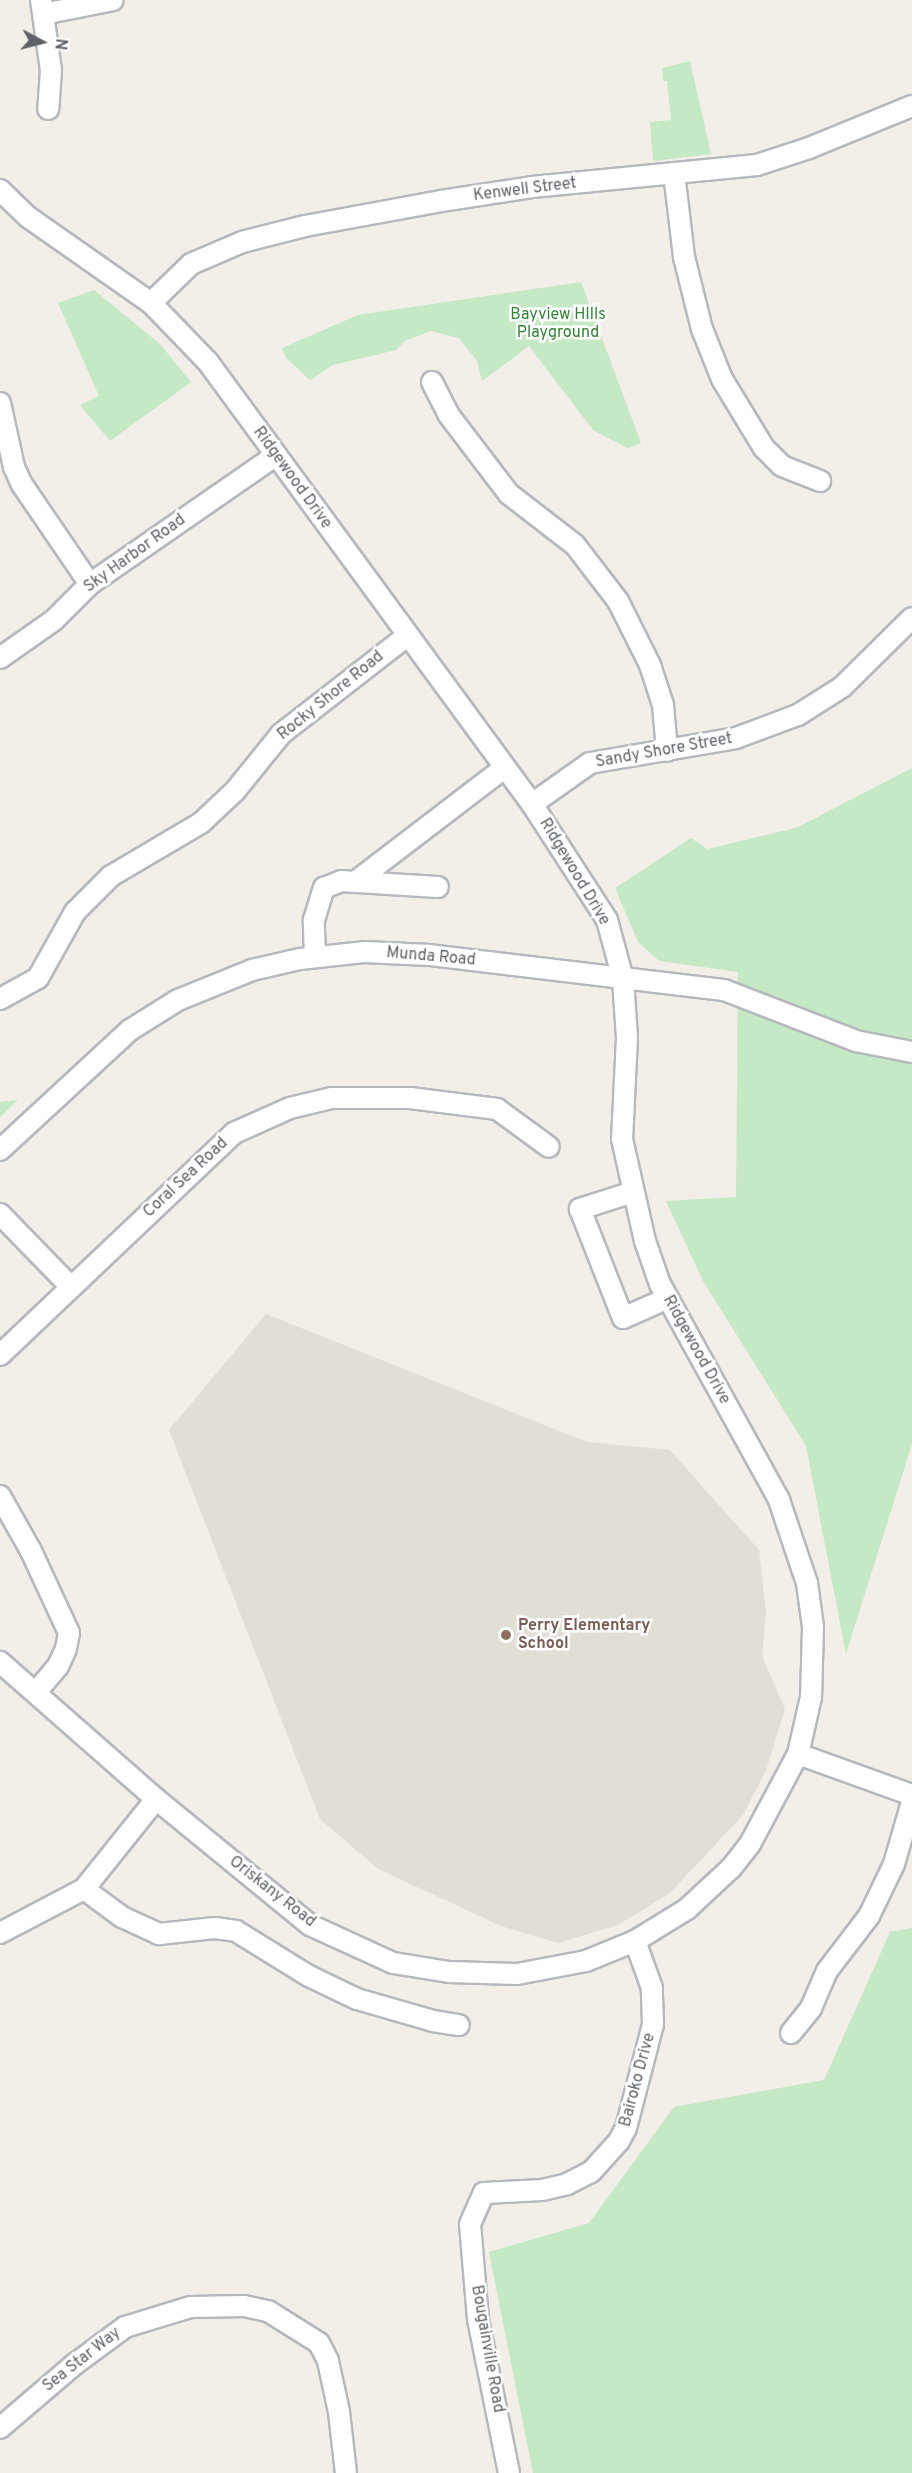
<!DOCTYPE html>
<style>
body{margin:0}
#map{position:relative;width:912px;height:2473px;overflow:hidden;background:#f1efe8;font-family:Overpass,sans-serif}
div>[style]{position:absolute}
.education>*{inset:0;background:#e1ded6}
.green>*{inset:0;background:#c5e8c5}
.roads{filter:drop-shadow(2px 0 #b5b8bc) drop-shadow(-2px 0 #b5b8bc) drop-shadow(0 2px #b5b8bc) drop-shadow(0 -2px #b5b8bc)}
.minor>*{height:20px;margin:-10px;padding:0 10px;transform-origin:10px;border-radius:10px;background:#fff}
.dots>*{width:16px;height:16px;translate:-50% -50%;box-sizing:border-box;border:3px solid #fff;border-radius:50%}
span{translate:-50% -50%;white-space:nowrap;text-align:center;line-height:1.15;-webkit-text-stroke:5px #fff;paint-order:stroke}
.street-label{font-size:16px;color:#5f6368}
.park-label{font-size:16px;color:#348238}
.education-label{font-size:16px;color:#785e54;font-weight:700}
.left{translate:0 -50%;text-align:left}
.north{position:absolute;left:12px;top:12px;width:60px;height:60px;-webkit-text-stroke:4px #fff;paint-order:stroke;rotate:97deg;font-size:16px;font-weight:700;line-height:24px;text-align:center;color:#5f6368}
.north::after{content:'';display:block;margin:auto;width:21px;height:27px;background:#5f6368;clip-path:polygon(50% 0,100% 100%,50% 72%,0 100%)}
</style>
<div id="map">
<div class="education">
<i style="clip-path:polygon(266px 1314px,587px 1442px,670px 1450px,759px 1550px,766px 1613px,762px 1656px,785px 1709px,766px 1770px,743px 1815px,670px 1893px,618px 1925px,558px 1943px,501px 1926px,378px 1869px,320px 1819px,169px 1430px)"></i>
</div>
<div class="green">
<i style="clip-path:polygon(690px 61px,711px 154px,653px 161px,650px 122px,671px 120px,667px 81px,663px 81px,662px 68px)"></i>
<i style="clip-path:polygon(581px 282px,641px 443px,627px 448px,593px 430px,529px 346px,482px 381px,477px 361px,459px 338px,431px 331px,405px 341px,396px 350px,333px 365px,310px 380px,286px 358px,282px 348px,358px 315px)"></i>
<i style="clip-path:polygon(94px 290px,160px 344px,191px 382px,110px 441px,80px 405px,99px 396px,58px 303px)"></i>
<i style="clip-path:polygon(912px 768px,912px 1444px,846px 1654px,806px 1446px,703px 1281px,666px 1201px,736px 1197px,738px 972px,659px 961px,638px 942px,615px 888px,691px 838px,707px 849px,796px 828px)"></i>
<i style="clip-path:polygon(18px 1100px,0 1117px,0 1102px)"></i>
<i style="clip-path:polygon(912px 1928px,912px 2473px,533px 2473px,489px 2252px,589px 2223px,674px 2107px,824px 2080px,890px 1932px)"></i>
</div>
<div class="roads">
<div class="minor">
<i style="left:41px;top:0;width:71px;rotate:81.9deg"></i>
<i style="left:51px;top:70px;width:39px;rotate:94deg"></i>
<i style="left:43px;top:14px;width:71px;rotate:-11.3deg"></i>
<i style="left:674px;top:173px;width:85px;rotate:83.2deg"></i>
<i style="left:684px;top:257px;width:74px;rotate:76deg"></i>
<i style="left:702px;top:329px;width:54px;rotate:68.2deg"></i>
<i style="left:722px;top:379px;width:81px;rotate:58.7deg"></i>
<i style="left:764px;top:448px;width:25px;rotate:45deg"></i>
<i style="left:782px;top:466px;width:41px;rotate:21.5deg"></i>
<i style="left:0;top:190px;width:39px;rotate:44deg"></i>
<i style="left:28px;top:217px;width:150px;rotate:35deg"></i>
<i style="left:151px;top:303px;width:82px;rotate:46deg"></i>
<i style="left:208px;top:362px;width:548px;rotate:53.76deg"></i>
<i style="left:532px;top:804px;width:138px;rotate:57.1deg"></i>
<i style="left:607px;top:920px;width:61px;rotate:74.8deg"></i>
<i style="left:623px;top:979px;width:59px;rotate:86.1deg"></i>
<i style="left:627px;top:1038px;width:101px;rotate:92.8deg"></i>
<i style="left:622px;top:1139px;width:105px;rotate:77.3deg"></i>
<i style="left:645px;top:1241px;width:46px;rotate:70.8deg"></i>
<i style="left:660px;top:1284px;width:247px;rotate:61.1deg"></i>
<i style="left:779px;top:1500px;width:88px;rotate:71.4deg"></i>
<i style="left:807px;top:1583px;width:44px;rotate:82.2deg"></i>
<i style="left:813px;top:1627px;width:70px;rotate:91.6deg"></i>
<i style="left:811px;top:1697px;width:58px;rotate:102.8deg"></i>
<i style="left:798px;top:1754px;width:102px;rotate:118.1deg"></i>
<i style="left:750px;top:1844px;width:31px;rotate:128deg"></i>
<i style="left:731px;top:1868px;width:60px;rotate:137deg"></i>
<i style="left:687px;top:1909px;width:61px;rotate:148.4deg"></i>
<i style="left:635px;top:1941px;width:53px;rotate:157.8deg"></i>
<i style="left:586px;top:1961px;width:70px;rotate:169.3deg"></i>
<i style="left:517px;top:1974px;width:68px;rotate:-178.3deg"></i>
<i style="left:449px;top:1972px;width:57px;rotate:-170.9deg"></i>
<i style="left:393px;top:1963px;width:91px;rotate:-155.4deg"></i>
<i style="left:310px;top:1925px;width:199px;rotate:-140.7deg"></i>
<i style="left:156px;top:1799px;width:208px;rotate:-138.7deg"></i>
<i style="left:151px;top:303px;width:56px;rotate:-44.3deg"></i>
<i style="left:191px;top:264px;width:56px;rotate:-23.3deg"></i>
<i style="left:242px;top:242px;width:65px;rotate:-14.3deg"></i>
<i style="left:305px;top:226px;width:138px;rotate:-10.4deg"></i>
<i style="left:441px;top:201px;width:92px;rotate:-8.7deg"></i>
<i style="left:532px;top:187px;width:226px;rotate:-5.6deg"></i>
<i style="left:757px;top:165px;width:55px;rotate:-18.1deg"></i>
<i style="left:809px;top:148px;width:111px;rotate:-22.2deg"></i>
<i style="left:432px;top:382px;width:36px;rotate:63deg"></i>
<i style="left:448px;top:414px;width:101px;rotate:52.7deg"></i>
<i style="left:509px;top:494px;width:83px;rotate:37.7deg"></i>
<i style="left:575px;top:545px;width:71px;rotate:52.5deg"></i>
<i style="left:618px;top:601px;width:72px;rotate:63.4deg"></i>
<i style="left:650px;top:665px;width:42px;rotate:72deg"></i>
<i style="left:663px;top:705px;width:46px;rotate:85deg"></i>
<i style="left:0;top:403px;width:66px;rotate:77.7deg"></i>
<i style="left:14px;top:467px;width:17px;rotate:66deg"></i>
<i style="left:21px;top:483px;width:122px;rotate:55.7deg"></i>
<i style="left:0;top:658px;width:66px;rotate:-35.1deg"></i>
<i style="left:54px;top:620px;width:51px;rotate:-45deg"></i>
<i style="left:90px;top:584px;width:225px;rotate:-34.7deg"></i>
<i style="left:532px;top:804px;width:71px;rotate:-35.3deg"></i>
<i style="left:590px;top:763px;width:148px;rotate:-9.7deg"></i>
<i style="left:736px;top:738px;width:66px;rotate:-20.4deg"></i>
<i style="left:798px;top:715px;width:52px;rotate:-32.5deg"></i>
<i style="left:842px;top:687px;width:98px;rotate:-44.6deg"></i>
<i style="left:355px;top:882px;width:188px;rotate:-37.4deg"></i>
<i style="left:315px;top:957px;width:37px;rotate:-92deg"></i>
<i style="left:314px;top:920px;width:34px;rotate:-73deg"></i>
<i style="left:324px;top:888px;width:18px;rotate:-22deg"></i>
<i style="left:341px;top:881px;width:97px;rotate:3.5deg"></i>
<i style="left:0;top:999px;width:43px;rotate:-28.9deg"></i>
<i style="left:38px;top:978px;width:76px;rotate:-60.7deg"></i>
<i style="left:75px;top:912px;width:51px;rotate:-45deg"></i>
<i style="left:111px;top:876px;width:104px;rotate:-30.5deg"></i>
<i style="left:201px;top:823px;width:47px;rotate:-43.3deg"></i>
<i style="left:235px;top:791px;width:73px;rotate:-51.1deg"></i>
<i style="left:281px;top:734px;width:160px;rotate:-37.9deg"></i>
<i style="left:0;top:1150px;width:177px;rotate:-42.7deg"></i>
<i style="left:130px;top:1030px;width:57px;rotate:-32deg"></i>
<i style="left:178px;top:1000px;width:80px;rotate:-22.1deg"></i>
<i style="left:252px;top:970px;width:49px;rotate:-12.9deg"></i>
<i style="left:300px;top:959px;width:64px;rotate:-6.2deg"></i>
<i style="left:364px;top:952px;width:66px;rotate:2.6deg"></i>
<i style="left:430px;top:955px;width:296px;rotate:6.8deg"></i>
<i style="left:724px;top:990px;width:142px;rotate:21.1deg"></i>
<i style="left:856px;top:1041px;width:57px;rotate:11.1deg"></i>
<i style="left:633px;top:1192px;width:56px;rotate:162.2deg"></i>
<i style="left:580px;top:1209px;width:117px;rotate:68.5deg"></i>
<i style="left:623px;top:1318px;width:49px;rotate:-24deg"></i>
<i style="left:0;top:1214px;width:102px;rotate:45.8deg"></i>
<i style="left:0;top:1355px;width:323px;rotate:-43.5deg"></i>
<i style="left:234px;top:1133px;width:61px;rotate:-24.1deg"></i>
<i style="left:290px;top:1108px;width:43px;rotate:-13.4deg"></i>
<i style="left:332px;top:1098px;width:78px"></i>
<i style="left:410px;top:1098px;width:88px;rotate:7.2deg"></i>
<i style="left:497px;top:1109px;width:64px;rotate:36.2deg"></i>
<i style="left:0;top:1496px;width:63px;rotate:60.6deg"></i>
<i style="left:31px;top:1551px;width:90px;rotate:65.1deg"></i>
<i style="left:69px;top:1633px;width:16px;rotate:101deg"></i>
<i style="left:66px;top:1649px;width:19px;rotate:115deg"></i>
<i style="left:58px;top:1666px;width:34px;rotate:130deg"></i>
<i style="left:798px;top:1754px;width:121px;rotate:19.8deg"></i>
<i style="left:84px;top:1889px;width:47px;rotate:36.4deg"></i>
<i style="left:122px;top:1917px;width:41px;rotate:24.7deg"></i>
<i style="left:159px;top:1934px;width:56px;rotate:-6.1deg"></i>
<i style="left:215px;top:1928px;width:21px;rotate:8deg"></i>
<i style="left:236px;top:1931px;width:86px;rotate:31.7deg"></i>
<i style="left:309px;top:1976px;width:53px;rotate:25.6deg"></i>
<i style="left:357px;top:1999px;width:79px;rotate:16.1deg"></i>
<i style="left:433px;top:2021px;width:26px;rotate:9deg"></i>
<i style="left:0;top:1933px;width:95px;rotate:-27.6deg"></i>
<i style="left:84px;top:1889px;width:115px;rotate:-51.3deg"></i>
<i style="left:791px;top:2033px;width:32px;rotate:-51deg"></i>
<i style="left:811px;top:2008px;width:40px;rotate:-66.6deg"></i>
<i style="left:827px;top:1971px;width:69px;rotate:-52.6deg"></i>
<i style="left:869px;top:1916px;width:58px;rotate:-64.3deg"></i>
<i style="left:894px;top:1864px;width:65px;rotate:-73.8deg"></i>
<i style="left:0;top:2428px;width:99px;rotate:-40.5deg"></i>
<i style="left:75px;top:2364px;width:62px;rotate:-36.5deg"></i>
<i style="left:125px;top:2327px;width:69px;rotate:-16.9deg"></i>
<i style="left:191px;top:2307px;width:53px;rotate:-1.1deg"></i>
<i style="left:244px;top:2306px;width:25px;rotate:12deg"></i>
<i style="left:268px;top:2311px;width:60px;rotate:32.1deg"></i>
<i style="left:319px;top:2343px;width:20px;rotate:63deg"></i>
<i style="left:328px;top:2361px;width:52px;rotate:77.8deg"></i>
<i style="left:339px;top:2412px;width:61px;rotate:83.5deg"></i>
<i style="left:509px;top:2473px;width:157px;rotate:-101.4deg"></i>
<i style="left:478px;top:2319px;width:95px;rotate:-94.8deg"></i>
<i style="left:470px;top:2224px;width:34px;rotate:-66deg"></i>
<i style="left:484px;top:2193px;width:58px;rotate:-3deg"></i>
<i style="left:542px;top:2190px;width:26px;rotate:-13deg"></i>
<i style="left:567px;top:2184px;width:27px;rotate:-27deg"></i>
<i style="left:591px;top:2172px;width:42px;rotate:-47.9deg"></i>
<i style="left:619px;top:2141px;width:15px;rotate:-62deg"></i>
<i style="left:626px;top:2128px;width:107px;rotate:-75.4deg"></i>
<i style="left:653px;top:2024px;width:36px;rotate:-92deg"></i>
<i style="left:652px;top:1988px;width:50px;rotate:-109.9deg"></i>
</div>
</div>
<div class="dots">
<i style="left:506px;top:1635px;background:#8d6e63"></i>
</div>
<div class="street-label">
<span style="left:525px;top:190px;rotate:-7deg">Kenwell Street</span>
<span style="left:292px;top:478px;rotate:54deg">Ridgewood Drive</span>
<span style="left:135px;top:554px;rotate:-36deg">Sky Harbor Road</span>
<span style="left:331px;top:696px;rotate:-39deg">Rocky Shore Road</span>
<span style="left:664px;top:751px;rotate:-10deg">Sandy Shore Street</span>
<span style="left:574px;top:872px;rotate:59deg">Ridgewood Drive</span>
<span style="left:431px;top:957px;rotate:5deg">Munda Road</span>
<span style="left:186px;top:1178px;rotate:-43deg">Coral Sea Road</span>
<span style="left:696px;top:1350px;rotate:61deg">Ridgewood Drive</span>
<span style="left:272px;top:1892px;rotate:38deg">Oriskany Road</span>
<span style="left:638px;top:2080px;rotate:-75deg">Bairoko Drive</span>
<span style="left:487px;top:2349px;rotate:80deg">Bougainville Road</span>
<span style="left:82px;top:2360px;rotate:-38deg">Sea Star Way</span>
</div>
<div class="park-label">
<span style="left:558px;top:324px">Bayview HIlls<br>Playground</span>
</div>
<div class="education-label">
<span class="left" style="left:518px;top:1635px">Perry Elementary<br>School</span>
</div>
<div class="north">N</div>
</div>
